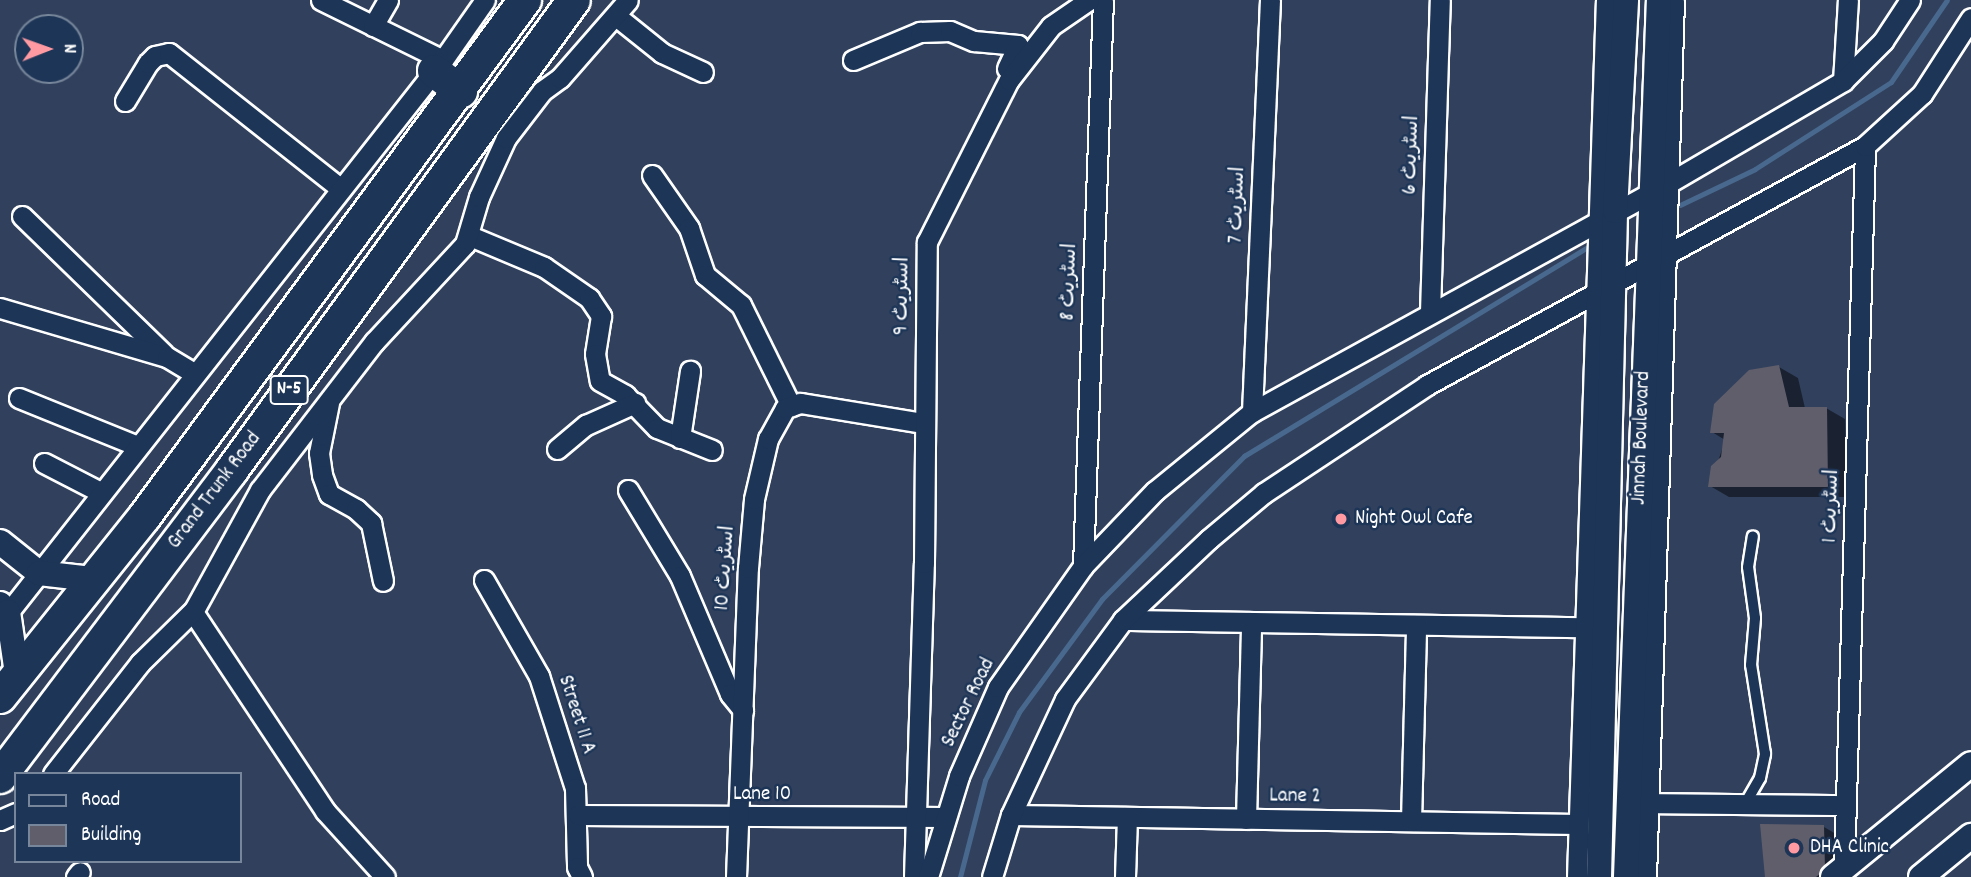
<!DOCTYPE html>
<meta charset="utf-8">
<style>
body{margin:0}
#map{position:relative;width:1971px;height:877px;overflow:hidden;background:#31415d;font-family:Dekko,"Playpen Sans Arabic",sans-serif}
div>[style]{position:absolute}
.shadow>*{inset:0;background:#0007}
.stream>*{height:5px;margin:-2.5px;padding:0 2.5px;transform-origin:2.5px;border-radius:2.5px;background:#49688e}
.building>*{inset:0;background:#615e6c}
.roads{filter:drop-shadow(2px 0 #fff) drop-shadow(-2px 0 #fff) drop-shadow(0 2px #fff) drop-shadow(0 -2px #fff)}
.service>*{height:10px;margin:-5px;padding:0 5px;transform-origin:5px;border-radius:5px;background:#1d3557}
.minor>*{height:19px;margin:-9.5px;padding:0 9.5px;transform-origin:9.5px;border-radius:9.5px;background:#1d3557}
.tertiary>*{height:24px;margin:-12px;padding:0 12px;transform-origin:12px;border-radius:12px;background:#1d3557}
.trunk>*{height:32px;margin:-16px;padding:0 16px;transform-origin:16px;border-radius:16px;background:#1d3557}
.dots>*{width:19px;height:19px;translate:-50% -50%;box-sizing:border-box;border:4px solid #1d3557;border-radius:50%}
span{translate:-50% -50%;white-space:nowrap;text-align:center;line-height:1.15;-webkit-text-stroke:5px #1d3557;paint-order:stroke}
.shield-label span{padding:2px 5px;background:#1d3557;border:2px solid;border-radius:5px;-webkit-text-stroke-width:0}
.shield-label{font-size:19px;color:#fff;font-weight:700}
.street-label{font-size:21px;color:#fff}
.poi-label{font-size:21px;color:#fff}
.left{translate:0 -50%;text-align:left}
.legend{position:absolute;left:14px;top:772px;width:228px;height:91px;box-sizing:border-box;background:#1d3557;border:2px solid #77869a;margin:0;padding:9px 12px;list-style:none;font-size:21px;color:#fff}
.legend li{display:flex;align-items:center;gap:14px;height:35px}
.legend b{width:35px;border:2px solid #77869a}
.north{position:absolute;left:14px;top:14px;width:70px;height:70px;box-sizing:border-box;background:#1d3557;border:2px solid #77869a;border-radius:50%;rotate:89deg;font-size:19px;font-weight:700;line-height:28px;text-align:center;color:#fff}
.north::after{content:'';display:block;margin:auto;width:24px;height:32px;background:#ff9aa2;clip-path:polygon(50% 0,100% 100%,50% 72%,0 100%)}
</style>
<div id="map">
<div class="shadow">
<i style="clip-path:polygon(1779px 367px,1798px 378px,1805px 408px,1826px 408px,1845px 419px,1846px 497px,1729px 497px,1710px 486px,1725px 440px,1712px 432px)"></i>
<i style="clip-path:polygon(1824px 827px,1843px 838px,1843px 877px,1767px 877px)"></i>
</div>
<div class="stream">
<i style="left:1680px;top:205px;width:83px;rotate:-25.6deg"></i>
<i style="left:1755px;top:169px;width:161px;rotate:-32.6deg"></i>
<i style="left:1891px;top:82px;width:99px;rotate:-55.7deg"></i>
<i style="left:960px;top:877px;width:100px;rotate:-75.5deg"></i>
<i style="left:985px;top:780px;width:76px;rotate:-63.4deg"></i>
<i style="left:1019px;top:712px;width:140px;rotate:-53.7deg"></i>
<i style="left:1102px;top:599px;width:202px;rotate:-45.2deg"></i>
<i style="left:1244px;top:456px;width:400px;rotate:-31.3deg"></i>
</div>
<div class="building">
<i style="clip-path:polygon(1779px 365px,1789px 407px,1827px 407px,1828px 487px,1708px 487px,1711px 466px,1721px 457px,1724px 433px,1710px 433px,1714px 404px,1749px 370px)"></i>
<i style="clip-path:polygon(1760px 824px,1824px 825px,1825px 870px,1816px 877px,1765px 877px)"></i>
</div>
<div class="roads">
<div class="service">
<i style="left:1745px;top:804px;width:30px;rotate:-60deg"></i>
<i style="left:1760px;top:778px;width:25px;rotate:-78deg"></i>
<i style="left:1765px;top:754px;width:90px;rotate:-98.9deg"></i>
<i style="left:1751px;top:665px;width:47px;rotate:-85.1deg"></i>
<i style="left:1755px;top:618px;width:51px;rotate:-97.8deg"></i>
<i style="left:1748px;top:567px;width:31px;rotate:-81deg"></i>
</div>
<div class="minor">
<i style="left:321px;top:0;width:136px;rotate:26.2deg"></i>
<i style="left:616px;top:16px;width:59px;rotate:38.8deg"></i>
<i style="left:662px;top:53px;width:45px;rotate:24.9deg"></i>
<i style="left:373px;top:26px;width:30px;rotate:-60deg"></i>
<i style="left:853px;top:60px;width:73px;rotate:-22.7deg"></i>
<i style="left:920px;top:32px;width:30px;rotate:-2deg"></i>
<i style="left:950px;top:31px;width:26px;rotate:23deg"></i>
<i style="left:974px;top:41px;width:44px;rotate:5.2deg"></i>
<i style="left:1018px;top:45px;width:26px;rotate:115deg"></i>
<i style="left:1843px;top:81px;width:81px;rotate:-86.5deg"></i>
<i style="left:125px;top:101px;width:44px;rotate:-58.8deg"></i>
<i style="left:148px;top:63px;width:10px;rotate:-45deg"></i>
<i style="left:155px;top:56px;width:14px;rotate:-12deg"></i>
<i style="left:169px;top:53px;width:219px;rotate:38.3deg"></i>
<i style="left:652px;top:175px;width:65px;rotate:55.1deg"></i>
<i style="left:689px;top:228px;width:50px;rotate:71.2deg"></i>
<i style="left:705px;top:275px;width:47px;rotate:39.8deg"></i>
<i style="left:741px;top:305px;width:113px;rotate:63.7deg"></i>
<i style="left:22px;top:216px;width:198px;rotate:44.2deg"></i>
<i style="left:470px;top:236px;width:80px;rotate:22.7deg"></i>
<i style="left:544px;top:267px;width:55px;rotate:34.6deg"></i>
<i style="left:589px;top:298px;width:22px;rotate:56deg"></i>
<i style="left:601px;top:316px;width:38px;rotate:99deg"></i>
<i style="left:595px;top:354px;width:27px;rotate:80deg"></i>
<i style="left:600px;top:381px;width:29px;rotate:29deg"></i>
<i style="left:625px;top:395px;width:46px;rotate:45.9deg"></i>
<i style="left:657px;top:428px;width:59px;rotate:21.8deg"></i>
<i style="left:0;top:308px;width:174px;rotate:16.4deg"></i>
<i style="left:167px;top:357px;width:33px;rotate:31deg"></i>
<i style="left:1430px;top:312px;width:312px;rotate:-88.2deg"></i>
<i style="left:19px;top:398px;width:128px;rotate:22deg"></i>
<i style="left:329px;top:403px;width:51px;rotate:101.3deg"></i>
<i style="left:319px;top:453px;width:22px;rotate:82deg"></i>
<i style="left:322px;top:475px;width:20px;rotate:70deg"></i>
<i style="left:329px;top:494px;width:31px;rotate:29deg"></i>
<i style="left:356px;top:509px;width:21px;rotate:43deg"></i>
<i style="left:371px;top:523px;width:59px;rotate:78.3deg"></i>
<i style="left:1252px;top:412px;width:412px;rotate:-87.5deg"></i>
<i style="left:680px;top:438px;width:68px;rotate:-81.5deg"></i>
<i style="left:557px;top:449px;width:38px;rotate:-40deg"></i>
<i style="left:586px;top:425px;width:54px;rotate:-24.2deg"></i>
<i style="left:44px;top:463px;width:65px;rotate:27.3deg"></i>
<i style="left:628px;top:490px;width:100px;rotate:58.8deg"></i>
<i style="left:680px;top:576px;width:128px;rotate:67deg"></i>
<i style="left:730px;top:694px;width:21px;rotate:51deg"></i>
<i style="left:1083px;top:566px;width:566px;rotate:-87.98deg"></i>
<i style="left:484px;top:580px;width:111px;rotate:60.2deg"></i>
<i style="left:539px;top:676px;width:118px;rotate:72.2deg"></i>
<i style="left:575px;top:788px;width:79px;rotate:88.5deg"></i>
<i style="left:577px;top:867px;width:11px;rotate:63deg"></i>
<i style="left:193px;top:612px;width:239px;rotate:56.4deg"></i>
<i style="left:325px;top:811px;width:89px;rotate:47.7deg"></i>
<i style="left:1123px;top:620px;width:465px;rotate:0.9deg"></i>
<i style="left:0;top:623px;width:716px;rotate:-51.8deg"></i>
<i style="left:443px;top:60px;width:73px;rotate:-55deg"></i>
<i style="left:53px;top:774px;width:141px;rotate:-51.9deg"></i>
<i style="left:140px;top:663px;width:76px;rotate:-44.5deg"></i>
<i style="left:194px;top:610px;width:137px;rotate:-61.2deg"></i>
<i style="left:260px;top:490px;width:187px;rotate:-52.4deg"></i>
<i style="left:374px;top:342px;width:134px;rotate:-47.1deg"></i>
<i style="left:465px;top:244px;width:49px;rotate:-73.4deg"></i>
<i style="left:479px;top:197px;width:65px;rotate:-65.4deg"></i>
<i style="left:506px;top:138px;width:59px;rotate:-52.5deg"></i>
<i style="left:542px;top:91px;width:22px;rotate:-36deg"></i>
<i style="left:560px;top:78px;width:103px;rotate:-48.9deg"></i>
<i style="left:1647px;top:803px;width:199px;rotate:0.6deg"></i>
<i style="left:578px;top:815px;width:367px;rotate:0.3deg"></i>
<i style="left:1011px;top:815px;width:566px;rotate:0.91deg"></i>
<i style="left:1246px;top:819px;width:197px;rotate:-88.5deg"></i>
<i style="left:0;top:820px;width:17px;rotate:-24deg"></i>
<i style="left:1411px;top:821px;width:196px;rotate:-88.5deg"></i>
<i style="left:1844px;top:868px;width:722px;rotate:-88.33deg"></i>
<i style="left:76px;top:877px;width:6px;rotate:-51deg"></i>
<i style="left:736px;top:877px;width:309px;rotate:-87.8deg"></i>
<i style="left:748px;top:568px;width:69px;rotate:-85deg"></i>
<i style="left:754px;top:499px;width:62px;rotate:-76.9deg"></i>
<i style="left:768px;top:439px;width:35px;rotate:-61deg"></i>
<i style="left:785px;top:408px;width:16px;rotate:-18deg"></i>
<i style="left:800px;top:403px;width:125px;rotate:9.2deg"></i>
<i style="left:914px;top:877px;width:314px;rotate:-88.2deg"></i>
<i style="left:924px;top:563px;width:321px;rotate:-89.5deg"></i>
<i style="left:927px;top:242px;width:182px;rotate:-63.2deg"></i>
<i style="left:1009px;top:80px;width:68px;rotate:-52.1deg"></i>
<i style="left:1051px;top:26px;width:46px;rotate:-34.4deg"></i>
<i style="left:928px;top:877px;width:106px;rotate:-72.9deg"></i>
<i style="left:959px;top:776px;width:97px;rotate:-66.3deg"></i>
<i style="left:998px;top:687px;width:148px;rotate:-54.9deg"></i>
<i style="left:1083px;top:566px;width:104px;rotate:-46.2deg"></i>
<i style="left:1155px;top:491px;width:125px;rotate:-39.2deg"></i>
<i style="left:1252px;top:412px;width:474px;rotate:-28.8deg"></i>
<i style="left:1667px;top:184px;width:204px;rotate:-30.3deg"></i>
<i style="left:1843px;top:81px;width:57px;rotate:-45deg"></i>
<i style="left:1883px;top:41px;width:49px;rotate:-56.6deg"></i>
<i style="left:992px;top:877px;width:65px;rotate:-73deg"></i>
<i style="left:1011px;top:815px;width:128px;rotate:-65deg"></i>
<i style="left:1065px;top:699px;width:98px;rotate:-53.7deg"></i>
<i style="left:1123px;top:620px;width:118px;rotate:-43.3deg"></i>
<i style="left:1209px;top:539px;width:72px;rotate:-39.9deg"></i>
<i style="left:1264px;top:493px;width:196px;rotate:-33.5deg"></i>
<i style="left:1427px;top:385px;width:499px;rotate:-28.6deg"></i>
<i style="left:1865px;top:146px;width:77px;rotate:-42.4deg"></i>
<i style="left:1922px;top:94px;width:90px;rotate:-57.2deg"></i>
<i style="left:1125px;top:877px;width:60px;rotate:-88.1deg"></i>
<i style="left:1577px;top:877px;width:877px;rotate:-88.11deg"></i>
<i style="left:1646px;top:877px;width:877px;rotate:-88.17deg"></i>
</div>
<div class="tertiary">
<i style="left:0;top:542px;width:50px;rotate:38.5deg"></i>
<i style="left:39px;top:573px;width:53px;rotate:6.5deg"></i>
<i style="left:0;top:604px;width:11px;rotate:45deg"></i>
<i style="left:8px;top:612px;width:63px;rotate:81.7deg"></i>
<i style="left:1599px;top:877px;width:666px;rotate:-88.62deg"></i>
<i style="left:1615px;top:211px;width:211px;rotate:-87deg"></i>
<i style="left:1626px;top:877px;width:878px;rotate:-87.85deg"></i>
<i style="left:1833px;top:877px;width:178px;rotate:-39.3deg"></i>
<i style="left:1921px;top:877px;width:65px;rotate:-39.4deg"></i>
</div>
<div class="trunk">
<i style="left:434px;top:71px;width:34px;rotate:37deg"></i>
<i style="left:0;top:697px;width:232px;rotate:-51.3deg"></i>
<i style="left:145px;top:516px;width:641px;rotate:-53.63deg"></i>
<i style="left:0;top:777px;width:385px;rotate:-52.9deg"></i>
<i style="left:232px;top:470px;width:581px;rotate:-53.96deg"></i>
</div>
</div>
<div class="dots">
<i style="left:1341px;top:519px;background:#ff9aa2"></i>
<i style="left:1794px;top:848px;background:#ff9aa2"></i>
</div>
<div class="shield-label">
<span style="left:289px;top:390px">N-5</span>
</div>
<div class="street-label">
<span style="left:1412px;top:155px;rotate:-88deg">اسٹریٹ 6</span>
<span style="left:1238px;top:205px;rotate:-88deg">اسٹریٹ 7</span>
<span style="left:1070px;top:282px;rotate:-88deg">اسٹریٹ 8</span>
<span style="left:903px;top:296px;rotate:-89deg">اسٹریٹ 9</span>
<span style="left:1642px;top:438px;rotate:-88deg">Jinnah Boulevard</span>
<span style="left:215px;top:491px;rotate:-53deg">Grand Trunk Road</span>
<span style="left:1832px;top:506px;rotate:-88deg">اسٹریٹ 1</span>
<span style="left:726px;top:568px;rotate:-86deg">اسٹریٹ 10</span>
<span style="left:969px;top:703px;rotate:-64deg">Sector Road</span>
<span style="left:576px;top:715px;rotate:72deg">Street 11 A</span>
<span style="left:762px;top:795px">Lane 10</span>
<span style="left:1295px;top:797px;rotate:1deg">Lane 2</span>
</div>
<div class="poi-label">
<span class="left" style="left:1355px;top:519px">Night Owl Cafe</span>
<span class="left" style="left:1810px;top:848px">DHA Clinic</span>
</div>
<ul class="legend">
<li><b style="height:9px;background:#1d3557"></b>Road</li>
<li><b style="height:19px;background:#615e6c"></b>Building</li>
</ul>
<div class="north">N</div>
</div>
